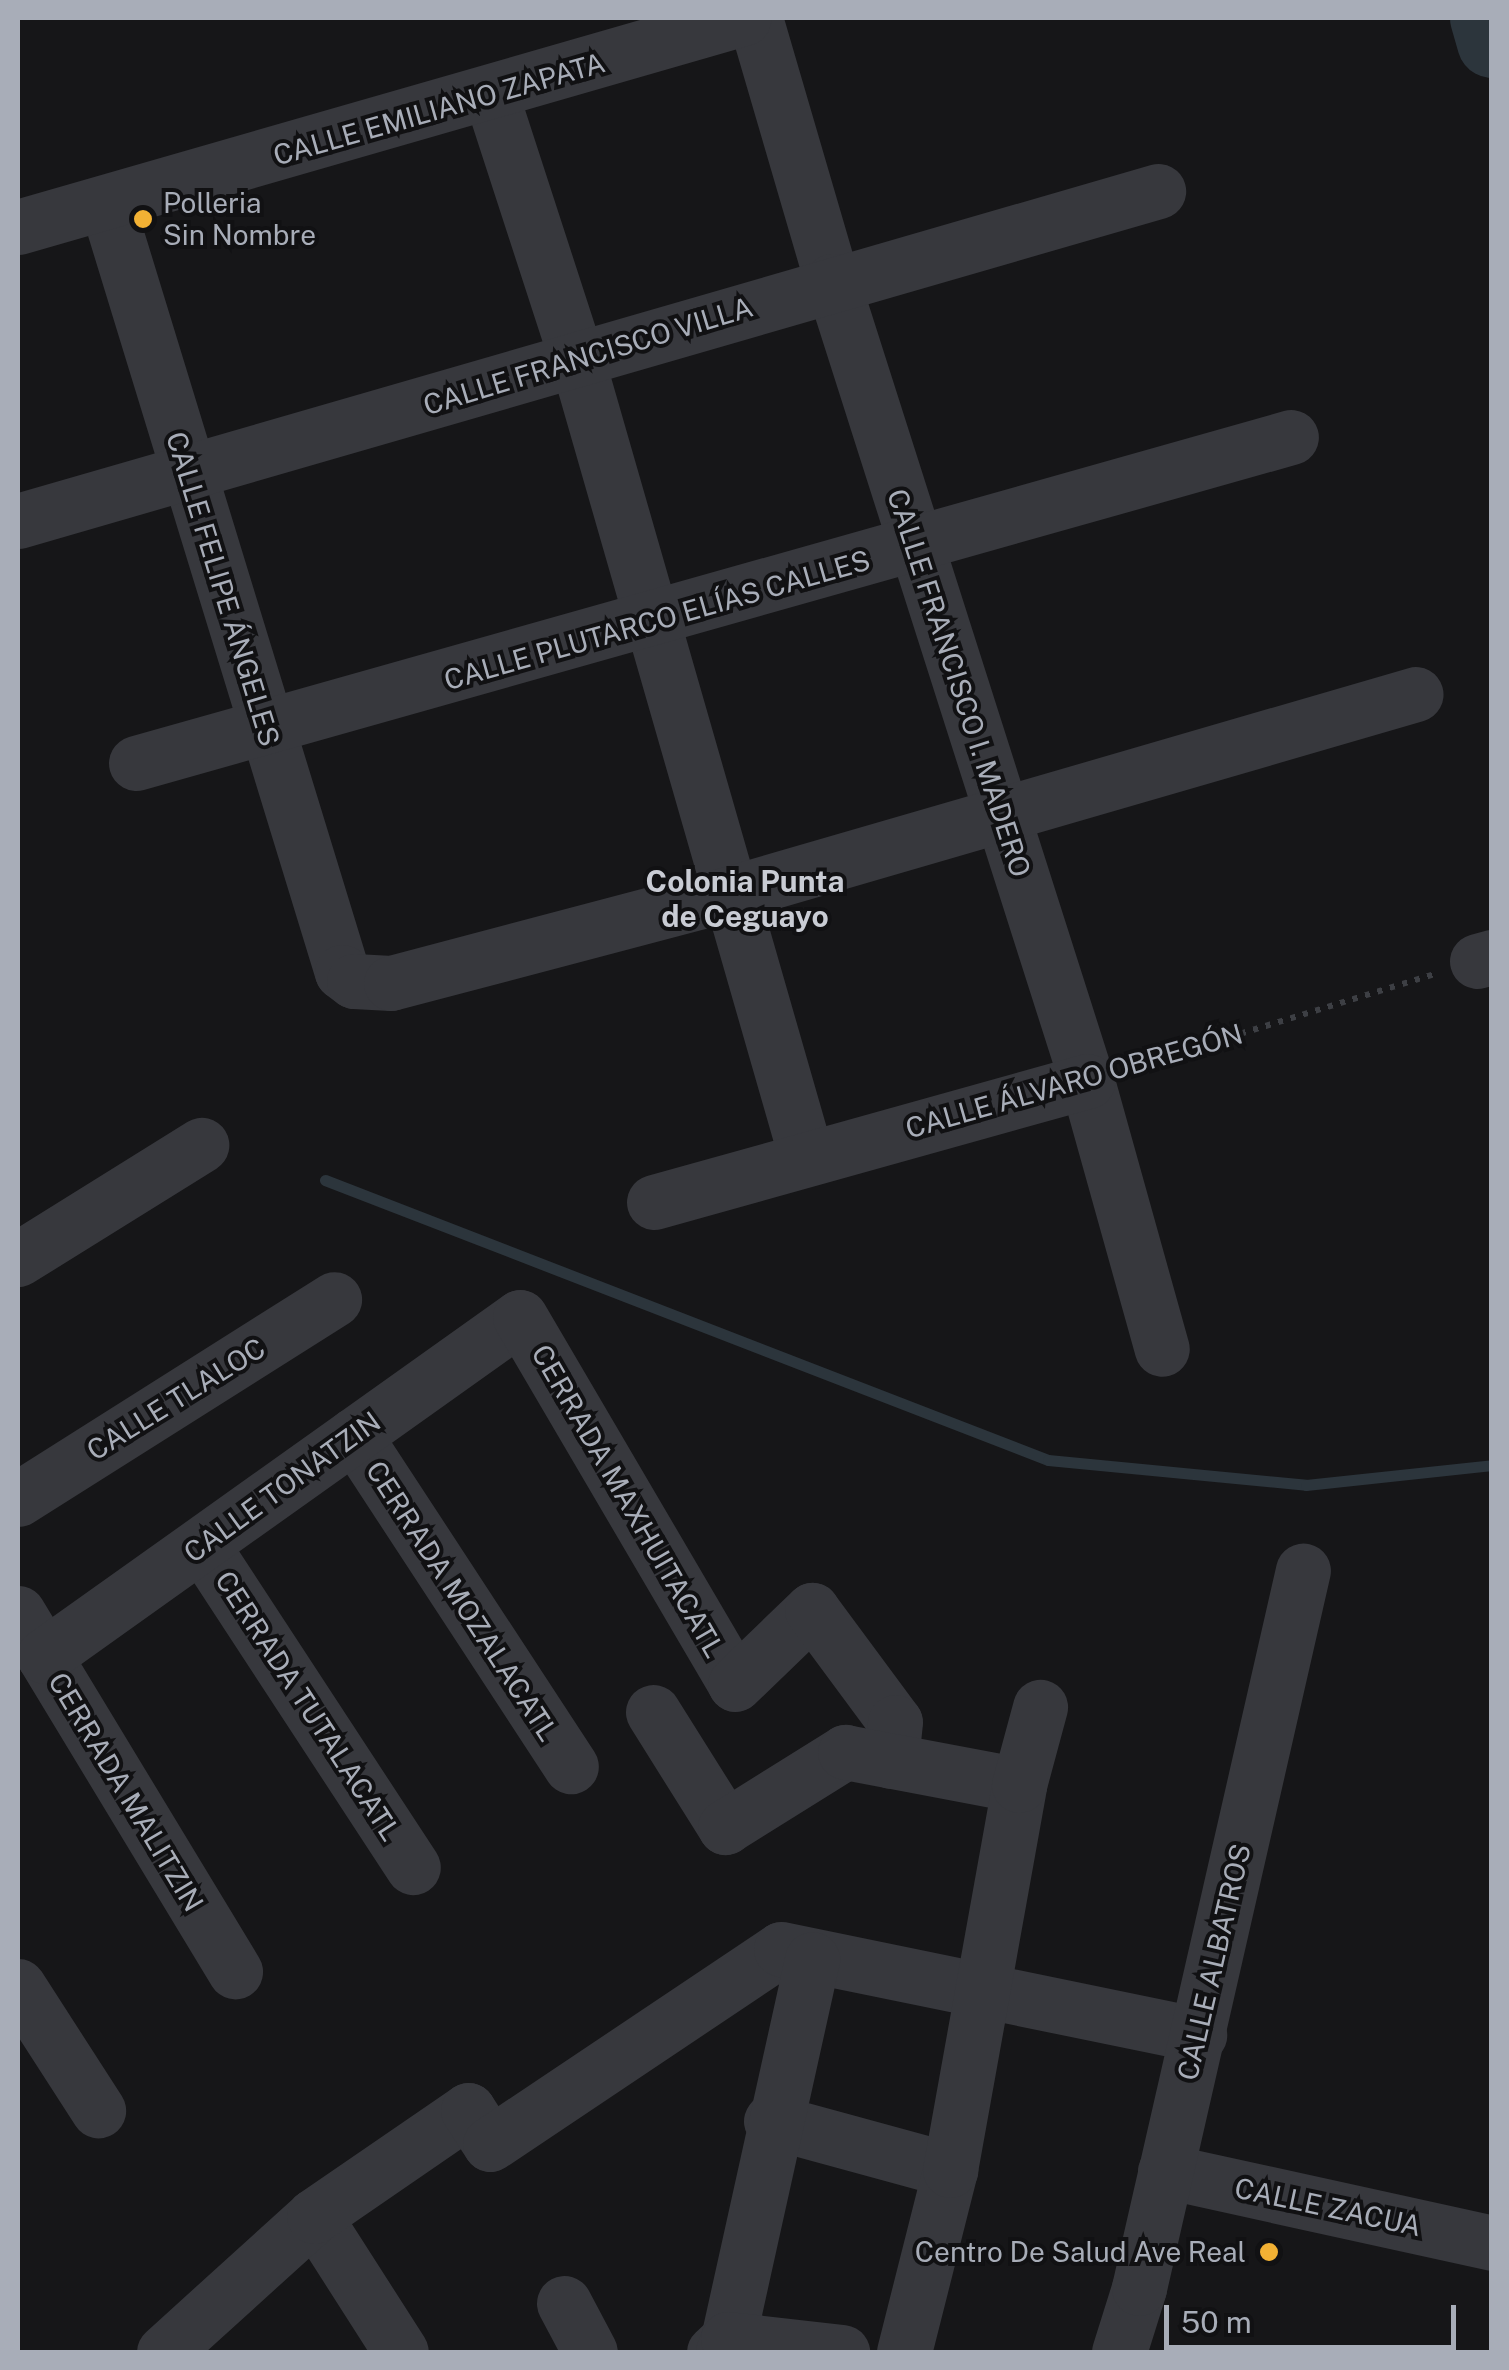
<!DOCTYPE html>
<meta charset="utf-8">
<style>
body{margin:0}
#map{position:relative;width:1509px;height:2370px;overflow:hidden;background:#161618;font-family:"Public Sans",sans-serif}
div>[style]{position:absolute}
.stream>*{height:11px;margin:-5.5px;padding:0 5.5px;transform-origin:5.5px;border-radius:5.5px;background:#2c353c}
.river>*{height:70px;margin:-35px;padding:0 35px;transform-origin:35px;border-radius:35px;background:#2c353c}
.path>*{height:6px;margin-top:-3px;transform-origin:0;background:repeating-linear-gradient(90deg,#3d3f44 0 5px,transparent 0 13px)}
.minor>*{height:55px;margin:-27.5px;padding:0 27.5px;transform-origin:27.5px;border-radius:27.5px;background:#37383d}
.dots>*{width:28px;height:28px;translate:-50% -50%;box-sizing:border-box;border:5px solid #111113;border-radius:50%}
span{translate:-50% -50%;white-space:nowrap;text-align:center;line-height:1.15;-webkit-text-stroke:8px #111113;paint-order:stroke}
.street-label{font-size:28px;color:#a8adb8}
.poi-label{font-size:28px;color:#a8adb8}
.left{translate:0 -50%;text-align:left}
.right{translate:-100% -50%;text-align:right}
.neighbourhood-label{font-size:30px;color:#c9ccd4;font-weight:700}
.frame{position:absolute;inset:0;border:20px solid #a8adb8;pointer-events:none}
.scale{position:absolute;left:1164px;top:2305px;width:292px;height:45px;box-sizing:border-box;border:5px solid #a8adb8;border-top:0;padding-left:12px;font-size:30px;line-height:35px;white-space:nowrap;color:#a8adb8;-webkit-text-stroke:8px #111113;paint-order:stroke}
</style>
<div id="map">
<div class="stream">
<i style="left:325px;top:1180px;width:775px;rotate:21.17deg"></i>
<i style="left:1048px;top:1460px;width:259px;rotate:5.5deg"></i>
<i style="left:1306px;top:1485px;width:187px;rotate:-6.1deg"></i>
</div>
<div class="river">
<i style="left:1485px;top:18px;width:26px;rotate:74deg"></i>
</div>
<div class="path">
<i style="left:1129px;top:1068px;width:322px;rotate:-17.1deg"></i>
</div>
<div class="minor">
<i style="left:755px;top:18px;width:274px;rotate:73.7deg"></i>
<i style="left:832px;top:281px;width:840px;rotate:72.32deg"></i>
<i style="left:1087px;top:1081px;width:278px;rotate:74.4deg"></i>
<i style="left:491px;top:95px;width:282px;rotate:72deg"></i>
<i style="left:578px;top:363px;width:825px;rotate:73.96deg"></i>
<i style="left:107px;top:205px;width:802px;rotate:72.97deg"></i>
<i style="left:342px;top:972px;width:15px;rotate:37deg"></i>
<i style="left:354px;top:981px;width:37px;rotate:3deg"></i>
<i style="left:391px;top:983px;width:349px;rotate:-14.8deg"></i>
<i style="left:728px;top:894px;width:716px;rotate:-16.21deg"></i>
<i style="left:18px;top:227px;width:755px;rotate:-16.06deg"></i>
<i style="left:18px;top:521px;width:1187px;rotate:-16.14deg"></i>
<i style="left:136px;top:763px;width:1200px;rotate:-15.76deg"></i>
<i style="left:1477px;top:961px;width:16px;rotate:-15deg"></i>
<i style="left:654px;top:1202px;width:450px;rotate:-15.6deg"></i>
<i style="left:18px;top:1259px;width:216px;rotate:-31.9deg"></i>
<i style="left:354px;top:1435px;width:396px;rotate:56.8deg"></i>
<i style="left:18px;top:1499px;width:374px;rotate:-32.3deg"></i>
<i style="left:202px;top:1545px;width:385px;rotate:56.8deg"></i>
<i style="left:18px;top:1613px;width:419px;rotate:58.8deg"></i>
<i style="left:44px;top:1656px;width:584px;rotate:-35.46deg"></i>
<i style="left:520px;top:1317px;width:425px;rotate:59.6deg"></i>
<i style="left:735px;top:1684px;width:107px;rotate:-43.9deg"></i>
<i style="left:812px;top:1610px;width:139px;rotate:53.5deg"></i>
<i style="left:895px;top:1722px;width:39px;rotate:96deg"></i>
<i style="left:653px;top:1712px;width:136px;rotate:57.9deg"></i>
<i style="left:725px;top:1827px;width:142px;rotate:-32deg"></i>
<i style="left:845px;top:1752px;width:177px;rotate:10.7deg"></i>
<i style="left:18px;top:1986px;width:148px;rotate:57.2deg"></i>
<i style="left:771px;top:2121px;width:186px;rotate:15.3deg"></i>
<i style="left:1165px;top:2171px;width:335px;rotate:12.4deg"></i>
<i style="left:314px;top:2216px;width:161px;rotate:57.4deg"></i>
<i style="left:564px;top:2303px;width:55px;rotate:62deg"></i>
<i style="left:164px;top:2352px;width:202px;rotate:-42.2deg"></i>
<i style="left:314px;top:2216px;width:187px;rotate:-34.5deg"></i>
<i style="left:468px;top:2110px;width:40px;rotate:57.1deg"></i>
<i style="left:490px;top:2144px;width:350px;rotate:-33.8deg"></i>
<i style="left:781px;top:1949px;width:427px;rotate:11.6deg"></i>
<i style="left:714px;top:2352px;width:19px;rotate:-43deg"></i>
<i style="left:728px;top:2339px;width:389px;rotate:-77.5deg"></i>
<i style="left:723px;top:2352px;width:14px;rotate:-69deg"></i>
<i style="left:728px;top:2339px;width:115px;rotate:6.5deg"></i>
<i style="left:904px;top:2352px;width:188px;rotate:-75.8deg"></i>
<i style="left:950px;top:2170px;width:391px;rotate:-79.8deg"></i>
<i style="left:1019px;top:1785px;width:81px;rotate:-74.9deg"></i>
<i style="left:1119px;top:2352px;width:67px;rotate:-72.6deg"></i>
<i style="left:1139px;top:2288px;width:736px;rotate:-77.13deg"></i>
</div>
<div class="dots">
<i style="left:143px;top:219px;background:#f2b134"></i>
<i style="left:1269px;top:2252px;background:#f2b134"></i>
</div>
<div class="street-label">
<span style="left:439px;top:109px;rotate:-16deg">CALLE EMILIANO ZAPATA</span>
<span style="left:588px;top:356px;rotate:-17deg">CALLE FRANCISCO VILLA</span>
<span style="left:223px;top:589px;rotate:73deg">CALLE FELIPE ÁNGELES</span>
<span style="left:657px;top:620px;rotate:-16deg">CALLE PLUTARCO ELÍAS CALLES</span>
<span style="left:959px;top:683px;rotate:72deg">CALLE FRANCISCO I. MADERO</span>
<span style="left:1074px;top:1081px;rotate:-16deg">CALLE ÁLVARO OBREGÓN</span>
<span style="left:176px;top:1399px;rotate:-32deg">CALLE TLALOC</span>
<span style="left:282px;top:1487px;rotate:-36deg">CALLE TONATZIN</span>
<span style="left:628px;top:1501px;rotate:60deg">CERRADA MAXHUITACATL</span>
<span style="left:462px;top:1601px;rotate:57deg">CERRADA MOZALACATL</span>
<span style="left:308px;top:1706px;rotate:57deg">CERRADA TUTALACATL</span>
<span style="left:126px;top:1792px;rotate:59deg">CERRADA MALITZIN</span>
<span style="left:1214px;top:1962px;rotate:-77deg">CALLE ALBATROS</span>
<span style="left:1328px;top:2207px;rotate:12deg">CALLE ZACUA</span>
</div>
<div class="poi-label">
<span class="left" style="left:163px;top:219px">Polleria<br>Sin Nombre</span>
<span class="right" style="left:1246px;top:2252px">Centro De Salud Ave Real</span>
</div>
<div class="neighbourhood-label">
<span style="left:745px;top:898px">Colonia Punta<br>de Ceguayo</span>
</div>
<div class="frame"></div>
<div class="scale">50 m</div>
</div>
